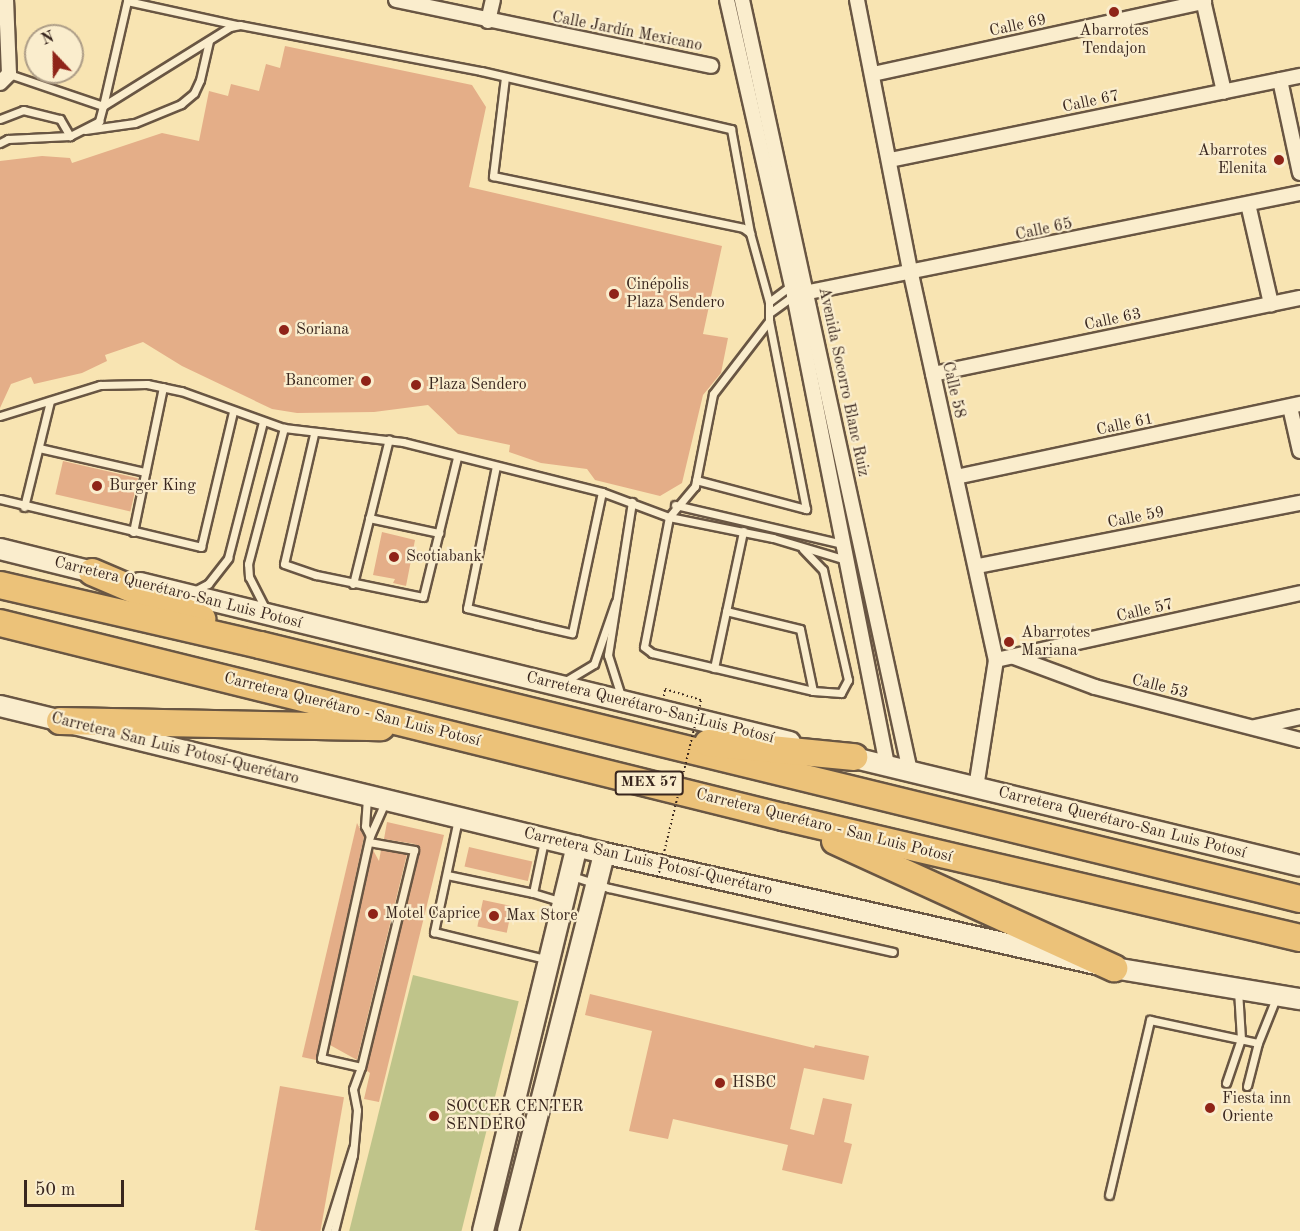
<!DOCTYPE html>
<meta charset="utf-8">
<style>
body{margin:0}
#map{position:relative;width:1300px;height:1231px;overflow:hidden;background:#f8e4b2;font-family:"Old Standard TT",serif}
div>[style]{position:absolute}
.green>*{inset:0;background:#bfc48a;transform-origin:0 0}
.building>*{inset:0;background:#e4ae88;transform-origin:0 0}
.path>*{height:2px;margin-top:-1px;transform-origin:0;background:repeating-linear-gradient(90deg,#39261e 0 1.5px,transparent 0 4.5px)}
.roads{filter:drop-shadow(2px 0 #695643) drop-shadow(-2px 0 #695643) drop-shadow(0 2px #695643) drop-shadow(0 -2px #695643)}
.lane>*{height:7px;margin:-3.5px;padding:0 3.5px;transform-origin:3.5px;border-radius:3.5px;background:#faedcd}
.street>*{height:14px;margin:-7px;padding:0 7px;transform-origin:7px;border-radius:7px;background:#faedcd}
.secondary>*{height:20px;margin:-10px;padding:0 10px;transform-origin:10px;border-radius:10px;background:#faedcd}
.highway>*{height:26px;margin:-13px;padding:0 13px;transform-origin:13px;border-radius:13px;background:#ecc279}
.path-bridge>*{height:2px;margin-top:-1px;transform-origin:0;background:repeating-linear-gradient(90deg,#39261e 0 1.5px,transparent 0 4.5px)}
.dots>*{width:16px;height:16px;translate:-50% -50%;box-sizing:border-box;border:3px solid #faedcd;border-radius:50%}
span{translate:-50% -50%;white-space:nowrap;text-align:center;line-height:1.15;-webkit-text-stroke:4.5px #faedcd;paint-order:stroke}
.shield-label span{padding:2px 4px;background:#faedcd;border:2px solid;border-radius:4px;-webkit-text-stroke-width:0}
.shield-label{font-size:15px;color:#39261e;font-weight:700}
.street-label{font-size:16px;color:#39261e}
.poi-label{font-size:16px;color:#39261e}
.right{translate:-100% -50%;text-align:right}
.left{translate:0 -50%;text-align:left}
.north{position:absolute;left:24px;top:24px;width:60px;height:60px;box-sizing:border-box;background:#faedcd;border:2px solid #ad9d87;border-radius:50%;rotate:338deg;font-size:16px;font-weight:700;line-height:24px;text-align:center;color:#39261e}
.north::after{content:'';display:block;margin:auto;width:21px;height:27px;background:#8f2418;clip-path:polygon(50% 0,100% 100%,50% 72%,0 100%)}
.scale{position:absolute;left:24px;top:1180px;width:100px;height:27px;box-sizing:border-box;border:3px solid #39261e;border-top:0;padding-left:8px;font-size:18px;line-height:21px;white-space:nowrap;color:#39261e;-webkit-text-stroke:4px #faedcd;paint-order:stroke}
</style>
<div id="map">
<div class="green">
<i style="left:413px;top:975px;width:109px;height:264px;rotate:14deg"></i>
</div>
<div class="building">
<i style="clip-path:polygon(285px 46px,472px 85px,486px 107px,469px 187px,722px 246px,703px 334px,728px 338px,721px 373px,703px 395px,682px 483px,660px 496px,595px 480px,587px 469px,541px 463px,509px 452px,510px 445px,458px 434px,428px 405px,374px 412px,297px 413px,272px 409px,182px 366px,143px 342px,105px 355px,107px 361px,82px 373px,34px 384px,31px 377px,11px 384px,0 408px,0 161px,42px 156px,70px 158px,72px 163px,162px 133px,199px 141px,209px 91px,228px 96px,231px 84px,259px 91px,266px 64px,280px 68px)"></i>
<i style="left:63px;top:461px;width:77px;height:34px;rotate:13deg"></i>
<i style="clip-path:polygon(382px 532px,415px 540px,406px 586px,393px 583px,395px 579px,373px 575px)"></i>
<i style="clip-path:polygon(387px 822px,444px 835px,379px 1102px,364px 1099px,370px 1073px,366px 1070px,420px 851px,415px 844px,384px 839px)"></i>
<i style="clip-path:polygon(357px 823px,364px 837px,316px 1060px,302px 1057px)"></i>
<i style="left:469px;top:847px;width:65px;height:20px;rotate:13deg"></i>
<i style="clip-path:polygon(373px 850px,379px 861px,381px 850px,407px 854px,357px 1060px,330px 1045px)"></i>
<i style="left:483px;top:900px;width:30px;height:27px;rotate:12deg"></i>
<i style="clip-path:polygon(590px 994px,814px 1048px,815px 1045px,869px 1056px,864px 1080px,804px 1068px,790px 1129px,814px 1135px,823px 1098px,852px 1104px,844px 1142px,852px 1144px,842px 1184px,782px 1170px,788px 1145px,673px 1119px,668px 1139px,629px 1131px,652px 1031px,585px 1015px)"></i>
<i style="left:280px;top:1086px;width:65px;height:146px;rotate:10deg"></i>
</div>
<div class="path">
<i style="left:664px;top:696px;width:7px;rotate:-82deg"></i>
<i style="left:665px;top:689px;width:38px;rotate:17deg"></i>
</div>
<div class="roads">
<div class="lane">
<i style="left:9px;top:74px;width:99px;rotate:18.8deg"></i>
<i style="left:103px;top:106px;width:108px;rotate:-77.1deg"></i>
<i style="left:127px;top:1px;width:113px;rotate:12.3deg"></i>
<i style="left:505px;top:77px;width:100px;rotate:96.9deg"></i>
<i style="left:493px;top:176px;width:255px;rotate:11.7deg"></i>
<i style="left:743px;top:228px;width:9px;rotate:36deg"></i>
<i style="left:750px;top:233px;width:72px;rotate:74.6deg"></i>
<i style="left:769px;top:302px;width:19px;rotate:90deg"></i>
<i style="left:769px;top:321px;width:92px;rotate:127.5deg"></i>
<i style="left:713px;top:394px;width:94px;rotate:101.1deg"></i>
<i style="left:695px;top:486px;width:40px;rotate:130deg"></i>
<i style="left:669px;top:517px;width:132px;rotate:100.9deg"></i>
<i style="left:644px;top:647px;width:10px;rotate:37deg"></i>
<i style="left:652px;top:653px;width:165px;rotate:13.3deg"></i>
<i style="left:813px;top:691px;width:28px;rotate:4deg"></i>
<i style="left:841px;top:693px;width:15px;rotate:-62deg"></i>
<i style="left:848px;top:680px;width:113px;rotate:-102.8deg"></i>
<i style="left:823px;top:570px;width:29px;rotate:-134deg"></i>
<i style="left:0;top:119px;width:25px;rotate:-21deg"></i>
<i style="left:23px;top:110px;width:38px;rotate:14deg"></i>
<i style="left:60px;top:119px;width:20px;rotate:60deg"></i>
<i style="left:85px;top:130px;width:50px;rotate:-8deg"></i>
<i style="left:135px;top:123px;width:50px;rotate:-22.4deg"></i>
<i style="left:181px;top:104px;width:17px;rotate:-40deg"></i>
<i style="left:194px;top:93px;width:14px;rotate:-65deg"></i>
<i style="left:200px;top:80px;width:40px;rotate:-77deg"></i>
<i style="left:0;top:143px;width:9px;rotate:-27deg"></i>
<i style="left:8px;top:139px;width:62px;rotate:-2.8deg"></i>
<i style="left:70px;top:136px;width:33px;rotate:-27deg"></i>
<i style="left:99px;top:121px;width:16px;rotate:-75deg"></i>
<i style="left:103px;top:106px;width:150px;rotate:-31.9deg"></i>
<i style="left:230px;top:27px;width:10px;rotate:-11deg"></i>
<i style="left:240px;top:25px;width:245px;rotate:10.8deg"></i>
<i style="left:481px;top:71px;width:257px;rotate:13.1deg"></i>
<i style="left:731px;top:129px;width:106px;rotate:79.6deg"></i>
<i style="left:769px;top:302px;width:30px;rotate:-37deg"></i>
<i style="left:771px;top:312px;width:29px;rotate:-36deg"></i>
<i style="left:0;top:416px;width:105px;rotate:-17.2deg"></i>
<i style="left:100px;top:385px;width:47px;rotate:-1.2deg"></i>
<i style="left:147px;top:384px;width:35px;rotate:12deg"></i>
<i style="left:181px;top:391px;width:109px;rotate:19.8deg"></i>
<i style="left:284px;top:428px;width:120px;rotate:6.7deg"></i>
<i style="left:403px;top:442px;width:205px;rotate:14.1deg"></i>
<i style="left:602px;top:492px;width:72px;rotate:20.5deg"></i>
<i style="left:669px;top:517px;width:106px;rotate:11.4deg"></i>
<i style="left:773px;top:538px;width:76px;rotate:16.8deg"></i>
<i style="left:314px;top:434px;width:133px;rotate:103deg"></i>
<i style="left:284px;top:564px;width:34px;rotate:19deg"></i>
<i style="left:316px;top:575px;width:109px;rotate:11.6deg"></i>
<i style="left:423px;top:597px;width:144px;rotate:-76.3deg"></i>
<i style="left:39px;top:448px;width:109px;rotate:12.8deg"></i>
<i style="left:496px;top:466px;width:145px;rotate:101.5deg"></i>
<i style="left:467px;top:608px;width:71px;rotate:13.8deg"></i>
<i style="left:536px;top:625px;width:37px;rotate:13deg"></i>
<i style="left:572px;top:633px;width:144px;rotate:-78deg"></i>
<i style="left:696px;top:480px;width:114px;rotate:14.8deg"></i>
<i style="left:806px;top:509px;width:192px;rotate:-101.1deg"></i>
<i style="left:0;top:499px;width:207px;rotate:13.4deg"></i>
<i style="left:201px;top:547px;width:139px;rotate:-76.7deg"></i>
<i style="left:675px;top:505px;width:172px;rotate:13.1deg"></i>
<i style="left:24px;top:507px;width:109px;rotate:-76.2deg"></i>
<i style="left:369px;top:518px;width:72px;rotate:12.1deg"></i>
<i style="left:133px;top:532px;width:148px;rotate:-78.3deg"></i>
<i style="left:353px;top:584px;width:149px;rotate:-76.1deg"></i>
<i style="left:194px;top:591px;width:16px;rotate:-27deg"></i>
<i style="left:208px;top:584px;width:33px;rotate:-52deg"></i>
<i style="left:228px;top:558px;width:140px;rotate:-75.6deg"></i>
<i style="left:266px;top:610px;width:37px;rotate:-117deg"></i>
<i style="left:249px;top:577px;width:13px;rotate:-94deg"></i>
<i style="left:248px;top:564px;width:141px;rotate:-75.2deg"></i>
<i style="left:726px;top:611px;width:76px;rotate:13.7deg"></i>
<i style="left:800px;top:629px;width:63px;rotate:78.2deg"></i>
<i style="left:714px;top:668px;width:140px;rotate:-78deg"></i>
<i style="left:564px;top:682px;width:35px;rotate:-31deg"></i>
<i style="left:594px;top:664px;width:65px;rotate:-71deg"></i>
<i style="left:622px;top:699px;width:46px;rotate:-107.7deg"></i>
<i style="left:608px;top:655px;width:155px;rotate:-81.1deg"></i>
<i style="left:367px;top:798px;width:28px;rotate:94deg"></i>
<i style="left:365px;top:826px;width:11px;rotate:63deg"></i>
<i style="left:458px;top:819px;width:116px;rotate:102deg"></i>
<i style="left:434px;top:932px;width:115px;rotate:13.6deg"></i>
<i style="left:369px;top:842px;width:46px;rotate:10.1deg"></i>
<i style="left:414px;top:850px;width:223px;rotate:103.7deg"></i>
<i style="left:361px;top:1067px;width:41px;rotate:-167.3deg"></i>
<i style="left:321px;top:1058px;width:227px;rotate:-77.6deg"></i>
<i style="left:370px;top:836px;width:37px;rotate:-66deg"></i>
<i style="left:447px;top:875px;width:88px;rotate:11.8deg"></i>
<i style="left:533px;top:893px;width:53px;rotate:-78.1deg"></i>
<i style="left:572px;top:876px;width:39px;rotate:18deg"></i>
<i style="left:609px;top:888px;width:291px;rotate:12.7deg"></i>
<i style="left:533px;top:893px;width:30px;rotate:17deg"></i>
<i style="left:1226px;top:1083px;width:46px;rotate:-71.2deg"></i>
<i style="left:1241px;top:1039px;width:49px;rotate:-93.5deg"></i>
<i style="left:1247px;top:1086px;width:44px;rotate:-75.7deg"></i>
<i style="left:1258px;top:1043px;width:48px;rotate:-68.2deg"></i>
<i style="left:1109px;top:1195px;width:180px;rotate:-76.8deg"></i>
<i style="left:1150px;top:1020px;width:110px;rotate:12deg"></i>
<i style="left:327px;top:1231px;width:87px;rotate:-72.6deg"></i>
<i style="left:334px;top:1231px;width:78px;rotate:-76deg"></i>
<i style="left:353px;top:1155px;width:45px;rotate:-84.9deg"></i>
<i style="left:357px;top:1110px;width:21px;rotate:-101deg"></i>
<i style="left:353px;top:1089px;width:23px;rotate:-70deg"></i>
</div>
<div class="street">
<i style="left:396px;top:0;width:322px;rotate:11.8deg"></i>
<i style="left:727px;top:0;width:303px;rotate:77.2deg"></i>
<i style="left:794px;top:295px;width:479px;rotate:78.8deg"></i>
<i style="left:742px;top:0;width:789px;rotate:77.71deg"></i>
<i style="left:857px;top:0;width:279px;rotate:78.9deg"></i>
<i style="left:911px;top:274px;width:395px;rotate:77.6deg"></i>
<i style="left:996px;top:660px;width:129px;rotate:98.9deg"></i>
<i style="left:1203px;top:0;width:94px;rotate:77.1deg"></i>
<i style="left:488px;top:21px;width:22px;rotate:-77deg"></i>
<i style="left:873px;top:74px;width:339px;rotate:-12.3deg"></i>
<i style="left:1280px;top:80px;width:95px;rotate:77.9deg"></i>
<i style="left:0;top:83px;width:13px;rotate:-45deg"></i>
<i style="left:9px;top:74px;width:74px;rotate:-92.3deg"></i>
<i style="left:890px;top:160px;width:419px;rotate:-11.6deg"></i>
<i style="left:1248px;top:204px;width:103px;rotate:77deg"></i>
<i style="left:799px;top:294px;width:511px;rotate:-11.4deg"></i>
<i style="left:933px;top:374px;width:375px;rotate:-11.7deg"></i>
<i style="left:1290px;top:407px;width:45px;rotate:77.2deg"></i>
<i style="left:956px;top:477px;width:352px;rotate:-12deg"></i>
<i style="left:978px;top:566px;width:328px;rotate:-11.1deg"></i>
<i style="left:1014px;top:657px;width:86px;rotate:20.3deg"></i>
<i style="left:1095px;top:687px;width:212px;rotate:14.5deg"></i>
<i style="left:996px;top:660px;width:311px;rotate:-12.4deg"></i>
<i style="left:1255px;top:727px;width:46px;rotate:-12.5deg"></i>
</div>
<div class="secondary">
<i style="left:0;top:549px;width:108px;rotate:13.9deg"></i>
<i style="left:140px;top:583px;width:669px;rotate:13.75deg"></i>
<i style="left:0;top:706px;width:622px;rotate:13.68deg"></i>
<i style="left:604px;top:853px;width:523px;rotate:12.71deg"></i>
<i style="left:1114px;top:968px;width:189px;rotate:9.5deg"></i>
<i style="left:842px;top:755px;width:471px;rotate:13.6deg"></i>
<i style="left:483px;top:1231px;width:396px;rotate:-76.3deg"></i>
<i style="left:508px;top:1231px;width:390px;rotate:-75.7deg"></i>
</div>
<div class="highway">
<i style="left:92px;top:572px;width:120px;rotate:23.1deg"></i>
<i style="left:0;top:585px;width:267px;rotate:13deg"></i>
<i style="left:260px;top:645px;width:1071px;rotate:13.72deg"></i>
<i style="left:0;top:623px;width:807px;rotate:13.92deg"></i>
<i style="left:783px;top:817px;width:531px;rotate:13.17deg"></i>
<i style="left:60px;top:721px;width:321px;rotate:1.1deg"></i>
<i style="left:708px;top:743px;width:147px;rotate:5.5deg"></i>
<i style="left:835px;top:841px;width:307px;rotate:24.5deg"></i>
</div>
</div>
<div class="path-bridge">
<i style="left:658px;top:877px;width:182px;rotate:-76.3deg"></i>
</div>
<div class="dots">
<i style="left:1114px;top:12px;background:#8f2418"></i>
<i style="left:1279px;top:160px;background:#8f2418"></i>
<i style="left:614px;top:294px;background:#8f2418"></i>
<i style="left:284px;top:330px;background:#8f2418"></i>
<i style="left:366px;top:381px;background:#8f2418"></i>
<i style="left:416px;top:385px;background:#8f2418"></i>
<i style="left:97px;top:486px;background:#8f2418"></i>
<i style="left:394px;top:557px;background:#8f2418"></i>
<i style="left:1009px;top:642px;background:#8f2418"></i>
<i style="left:373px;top:914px;background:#8f2418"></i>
<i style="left:494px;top:916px;background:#8f2418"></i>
<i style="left:720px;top:1083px;background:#8f2418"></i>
<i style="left:1210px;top:1108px;background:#8f2418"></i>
<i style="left:434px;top:1116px;background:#8f2418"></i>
</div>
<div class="shield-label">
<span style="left:649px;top:783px">MEX 57</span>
</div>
<div class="street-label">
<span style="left:1018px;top:26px;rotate:-12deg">Calle 69</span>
<span style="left:627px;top:32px;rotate:11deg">Calle Jardín Mexicano</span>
<span style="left:1091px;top:102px;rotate:-12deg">Calle 67</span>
<span style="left:1044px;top:230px;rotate:-12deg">Calle 65</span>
<span style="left:1113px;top:320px;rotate:-12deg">Calle 63</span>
<span style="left:843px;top:382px;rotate:78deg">Avenida Socorro Blanc Ruiz</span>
<span style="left:953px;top:390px;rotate:77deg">Calle 58</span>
<span style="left:1125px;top:425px;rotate:-12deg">Calle 61</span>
<span style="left:1136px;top:518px;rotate:-11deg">Calle 59</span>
<span style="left:178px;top:593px;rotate:14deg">Carretera Querétaro-San Luis Potosí</span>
<span style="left:1145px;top:611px;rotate:-13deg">Calle 57</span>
<span style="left:1160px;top:687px;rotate:14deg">Calle 53</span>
<span style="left:650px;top:708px;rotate:14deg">Carretera Querétaro-San Luis Potosí</span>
<span style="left:352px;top:710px;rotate:14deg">Carretera Querétaro - San Luis Potosí</span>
<span style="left:175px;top:749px;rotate:14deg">Carretera San Luis Potosí-Querétaro</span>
<span style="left:1122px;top:823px;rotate:14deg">Carretera Querétaro-San Luis Potosí</span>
<span style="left:824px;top:826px;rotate:14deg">Carretera Querétaro - San Luis Potosí</span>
<span style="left:648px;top:862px;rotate:13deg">Carretera San Luis Potosí-Querétaro</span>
</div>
<div class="poi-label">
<span style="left:1114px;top:40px">Abarrotes<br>Tendajon</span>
<span class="right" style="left:1267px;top:160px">Abarrotes<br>Elenita</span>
<span class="left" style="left:626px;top:294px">Cinépolis<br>Plaza Sendero</span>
<span class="left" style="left:296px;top:330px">Soriana</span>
<span class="right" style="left:354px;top:381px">Bancomer</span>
<span class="left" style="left:428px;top:385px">Plaza Sendero</span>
<span class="left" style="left:109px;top:486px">Burger King</span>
<span class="left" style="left:406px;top:557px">Scotiabank</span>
<span class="left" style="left:1021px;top:642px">Abarrotes<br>Mariana</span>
<span class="left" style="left:385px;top:914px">Motel Caprice</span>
<span class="left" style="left:506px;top:916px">Max Store</span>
<span class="left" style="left:732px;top:1083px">HSBC</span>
<span class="left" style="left:1222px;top:1108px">Fiesta inn<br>Oriente</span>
<span class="left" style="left:446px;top:1116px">SOCCER CENTER<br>SENDERO</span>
</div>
<div class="north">N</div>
<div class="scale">50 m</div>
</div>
